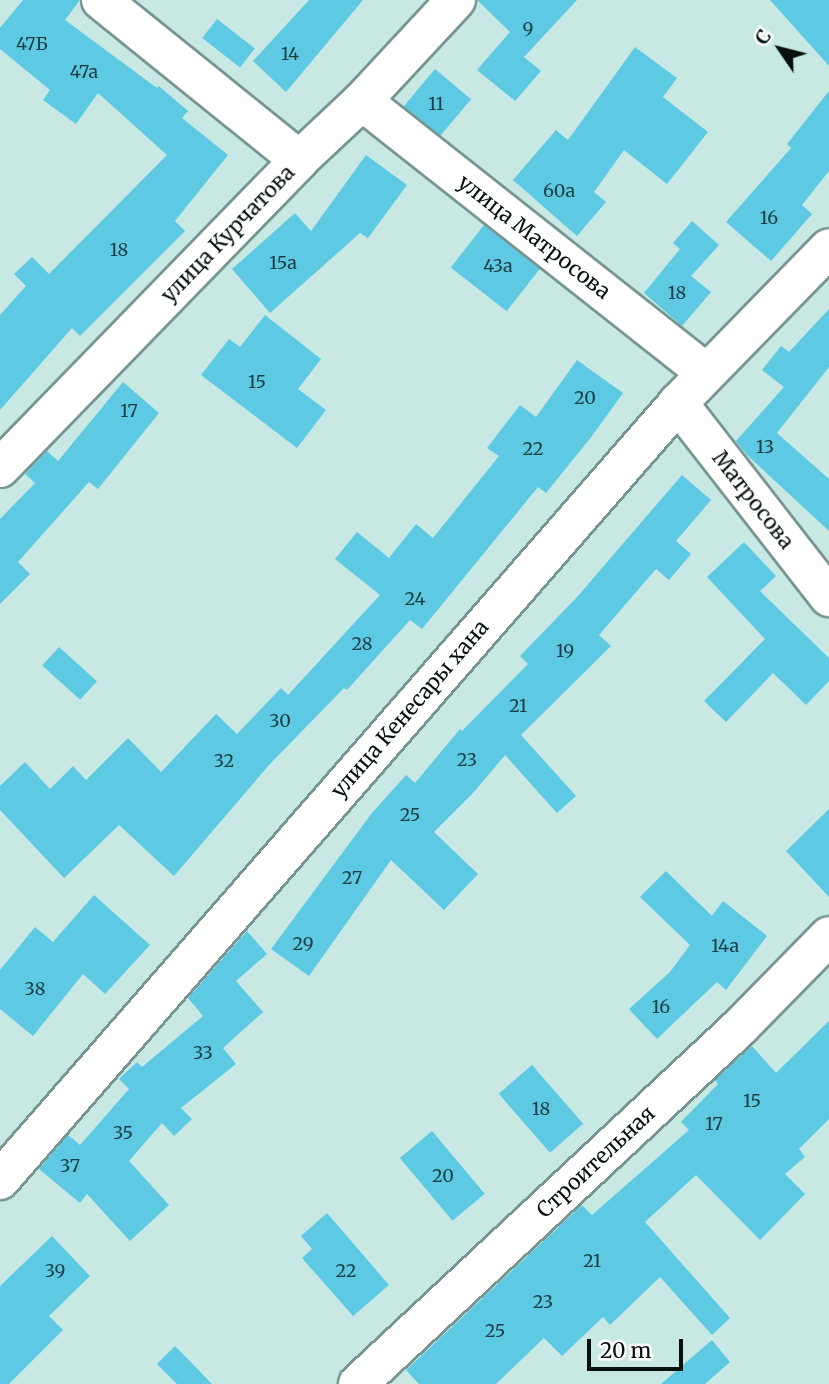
<!DOCTYPE html>
<meta charset="utf-8">
<style>
body{margin:0}
#map{position:relative;width:829px;height:1384px;overflow:hidden;background:#c8e8e4;font-family:Merriweather,serif}
div>[style]{position:absolute}
.building>*{inset:0;background:#5ec9e3;transform-origin:0 0}
.roads{filter:drop-shadow(2px 0 #779591) drop-shadow(-2px 0 #779591) drop-shadow(0 2px #779591) drop-shadow(0 -2px #779591)}
.minor>*{height:38px;margin:-19px;padding:0 19px;transform-origin:19px;border-radius:19px;background:#fff}
span{translate:-50% -50%;white-space:nowrap;text-align:center;line-height:1.15;-webkit-text-stroke:7px #fff;paint-order:stroke}
.number-label{font-size:18px;color:#1b3e44}
.number-label span{-webkit-text-stroke-width:0}
.street-label{font-size:21px;color:#05100f}
.north{position:absolute;left:745px;top:14px;width:70px;height:70px;-webkit-text-stroke:5px #fff;paint-order:stroke;rotate:305deg;font-size:19px;font-weight:700;line-height:28px;text-align:center;color:#05100f}
.north::after{content:'';display:block;margin:auto;width:24px;height:32px;background:#05100f;clip-path:polygon(50% 0,100% 100%,50% 72%,0 100%)}
.scale{position:absolute;left:587px;top:1339px;width:96px;height:32px;box-sizing:border-box;border:4px solid #05100f;border-top:0;padding-left:9px;font-size:21px;line-height:24px;white-space:nowrap;color:#05100f;-webkit-text-stroke:5px #fff;paint-order:stroke}
</style>
<div id="map">
<div class="building">
<i style="clip-path:polygon(23px 0,80px 0,65px 20px,157px 88px,159px 86px,188px 111px,182px 118px,228px 155px,175px 221px,185px 231px,80px 336px,72px 328px,0 410px,0 315px,26px 286px,14px 274px,32px 257px,49px 274px,167px 155px,98px 93px,76px 124px,43px 100px,50px 90px,0 49px,0 28px)"></i>
<i style="clip-path:polygon(309px 0,363px 0,286px 92px,253px 61px)"></i>
<i style="clip-path:polygon(477px 0,577px 0,524px 57px,541px 71px,515px 101px,477px 70px,510px 32px)"></i>
<i style="clip-path:polygon(770px 0,829px 0,829px 66px)"></i>
<i style="left:217px;top:19px;width:48px;height:24px;rotate:38deg"></i>
<i style="clip-path:polygon(635px 47px,677px 78px,663px 97px,708px 132px,667px 184px,624px 150px,594px 192px,606px 202px,577px 236px,513px 180px,556px 130px,568px 140px)"></i>
<i style="left:435px;top:69px;width:47px;height:49px;rotate:40deg"></i>
<i style="clip-path:polygon(829px 91px,829px 171px,802px 205px,812px 214px,771px 261px,726px 222px,791px 148px,787px 144px)"></i>
<i style="clip-path:polygon(366px 155px,407px 185px,368px 238px,360px 233px,270px 313px,232px 269px,295px 213px,311px 231px)"></i>
<i style="clip-path:polygon(692px 221px,719px 245px,691px 276px,711px 292px,682px 326px,644px 293px,680px 249px,673px 243px)"></i>
<i style="left:484px;top:225px;width:71px;height:54px;rotate:38deg"></i>
<i style="clip-path:polygon(829px 309px,829px 367px,777px 433px,829px 479px,829px 531px,747px 455px,736px 441px,784px 387px,762px 370px,781px 346px,789px 352px)"></i>
<i style="clip-path:polygon(265px 315px,321px 359px,298px 389px,326px 410px,297px 448px,201px 375px,229px 339px,240px 347px)"></i>
<i style="clip-path:polygon(577px 360px,623px 393px,592px 436px,546px 493px,538px 487px,422px 629px,410px 620px,347px 690px,344px 688px,269px 765px,174px 876px,119px 825px,64px 878px,0 810px,0 786px,25px 762px,50px 789px,73px 766px,86px 780px,128px 738px,161px 772px,216px 714px,237px 734px,281px 688px,288px 695px,380px 595px,335px 559px,357px 532px,389px 558px,416px 524px,433px 538px,499px 456px,487px 448px,520px 405px,536px 417px)"></i>
<i style="clip-path:polygon(123px 382px,159px 413px,98px 489px,89px 482px,18px 562px,30px 574px,0 604px,0 519px,35px 483px,25px 474px,47px 451px,58px 461px)"></i>
<i style="clip-path:polygon(682px 475px,711px 500px,676px 541px,691px 554px,669px 580px,656px 569px,599px 635px,611px 646px,521px 735px,576px 796px,557px 813px,505px 755px,474px 792px,434px 832px,478px 874px,444px 910px,391px 860px,309px 976px,271px 949px,372px 813px,406px 775px,415px 783px,460px 729px,462px 731px,528px 664px,520px 656px,578px 596px)"></i>
<i style="clip-path:polygon(744px 542px,776px 576px,760px 591px,829px 658px,829px 681px,806px 705px,773px 673px,726px 722px,704px 701px,765px 639px,707px 577px)"></i>
<i style="left:59px;top:647px;width:51px;height:25px;rotate:42deg"></i>
<i style="clip-path:polygon(829px 809px,829px 897px,786px 851px)"></i>
<i style="clip-path:polygon(666px 871px,712px 916px,723px 901px,767px 936px,726px 990px,717px 982px,657px 1039px,629px 1009px,670px 972px,690px 945px,640px 897px)"></i>
<i style="clip-path:polygon(94px 895px,150px 945px,105px 994px,83px 974px,33px 1036px,0 1009px,0 970px,35px 927px,53px 942px)"></i>
<i style="clip-path:polygon(247px 931px,267px 954px,236px 981px,263px 1012px,223px 1048px,236px 1064px,181px 1108px,192px 1119px,174px 1136px,162px 1123px,129px 1161px,169px 1205px,130px 1241px,87px 1194px,80px 1203px,39px 1169px,68px 1135px,80px 1145px,129px 1089px,119px 1079px,137px 1062px,142px 1067px,203px 1016px,188px 998px)"></i>
<i style="clip-path:polygon(829px 1021px,829px 1119px,799px 1149px,805px 1157px,785px 1174px,805px 1194px,760px 1240px,696px 1175px,645px 1222px,730px 1318px,712px 1335px,660px 1277px,610px 1325px,603px 1317px,562px 1356px,544px 1338px,496px 1384px,419px 1384px,406px 1370px,582px 1205px,592px 1215px,689px 1130px,681px 1122px,718px 1084px,715px 1080px,752px 1046px,776px 1073px)"></i>
<i style="left:532px;top:1065px;width:78px;height:44px;rotate:49deg"></i>
<i style="left:432px;top:1131px;width:82px;height:42px;rotate:50deg"></i>
<i style="clip-path:polygon(327px 1213px,389px 1285px,353px 1316px,302px 1258px,312px 1249px,301px 1236px)"></i>
<i style="clip-path:polygon(52px 1236px,90px 1276px,49px 1316px,63px 1330px,9px 1384px,0 1384px,0 1286px)"></i>
<i style="clip-path:polygon(712px 1340px,730px 1362px,705px 1384px,661px 1384px)"></i>
<i style="clip-path:polygon(175px 1346px,212px 1384px,177px 1384px,157px 1364px)"></i>
</div>
<div class="roads">
<div class="minor">
<i style="left:101px;top:0;width:255px;rotate:38.9deg"></i>
<i style="left:362px;top:101px;width:439px;rotate:38.3deg"></i>
<i style="left:678px;top:403px;width:246px;rotate:52.1deg"></i>
<i style="left:0;top:468px;width:429px;rotate:-45.8deg"></i>
<i style="left:299px;top:160px;width:86px;rotate:-43.1deg"></i>
<i style="left:362px;top:101px;width:138px;rotate:-47.1deg"></i>
<i style="left:0;top:1180px;width:1031px;rotate:-48.89deg"></i>
<i style="left:678px;top:403px;width:216px;rotate:-45.7deg"></i>
<i style="left:358px;top:1384px;width:523px;rotate:-43.06deg"></i>
<i style="left:740px;top:1027px;width:127px;rotate:-45.6deg"></i>
</div>
</div>
<div class="number-label">
<span style="left:528px;top:29px">9</span>
<span style="left:32px;top:44px">47Б</span>
<span style="left:290px;top:54px">14</span>
<span style="left:84px;top:72px">47а</span>
<span style="left:436px;top:104px">11</span>
<span style="left:559px;top:191px">60а</span>
<span style="left:769px;top:218px">16</span>
<span style="left:119px;top:250px">18</span>
<span style="left:283px;top:263px">15а</span>
<span style="left:498px;top:266px">43а</span>
<span style="left:677px;top:293px">18</span>
<span style="left:257px;top:382px">15</span>
<span style="left:585px;top:398px">20</span>
<span style="left:129px;top:411px">17</span>
<span style="left:765px;top:447px">13</span>
<span style="left:533px;top:449px">22</span>
<span style="left:415px;top:599px">24</span>
<span style="left:362px;top:644px">28</span>
<span style="left:565px;top:651px">19</span>
<span style="left:518px;top:706px">21</span>
<span style="left:280px;top:721px">30</span>
<span style="left:467px;top:760px">23</span>
<span style="left:224px;top:761px">32</span>
<span style="left:410px;top:815px">25</span>
<span style="left:352px;top:878px">27</span>
<span style="left:303px;top:944px">29</span>
<span style="left:725px;top:946px">14а</span>
<span style="left:35px;top:989px">38</span>
<span style="left:661px;top:1007px">16</span>
<span style="left:203px;top:1053px">33</span>
<span style="left:752px;top:1101px">15</span>
<span style="left:541px;top:1109px">18</span>
<span style="left:714px;top:1124px">17</span>
<span style="left:123px;top:1133px">35</span>
<span style="left:70px;top:1166px">37</span>
<span style="left:443px;top:1176px">20</span>
<span style="left:592px;top:1261px">21</span>
<span style="left:55px;top:1271px">39</span>
<span style="left:346px;top:1271px">22</span>
<span style="left:543px;top:1302px">23</span>
<span style="left:495px;top:1331px">25</span>
</div>
<div class="street-label">
<span style="left:228px;top:234px;rotate:-46deg">улица Курчатова</span>
<span style="left:534px;top:237px;rotate:38deg">улица Матросова</span>
<span style="left:753px;top:500px;rotate:52deg">Матросова</span>
<span style="left:410px;top:709px;rotate:-49deg">улица Кенесары хана</span>
<span style="left:596px;top:1162px;rotate:-43deg">Строительная</span>
</div>
<div class="north">С</div>
<div class="scale">20 m</div>
</div>
